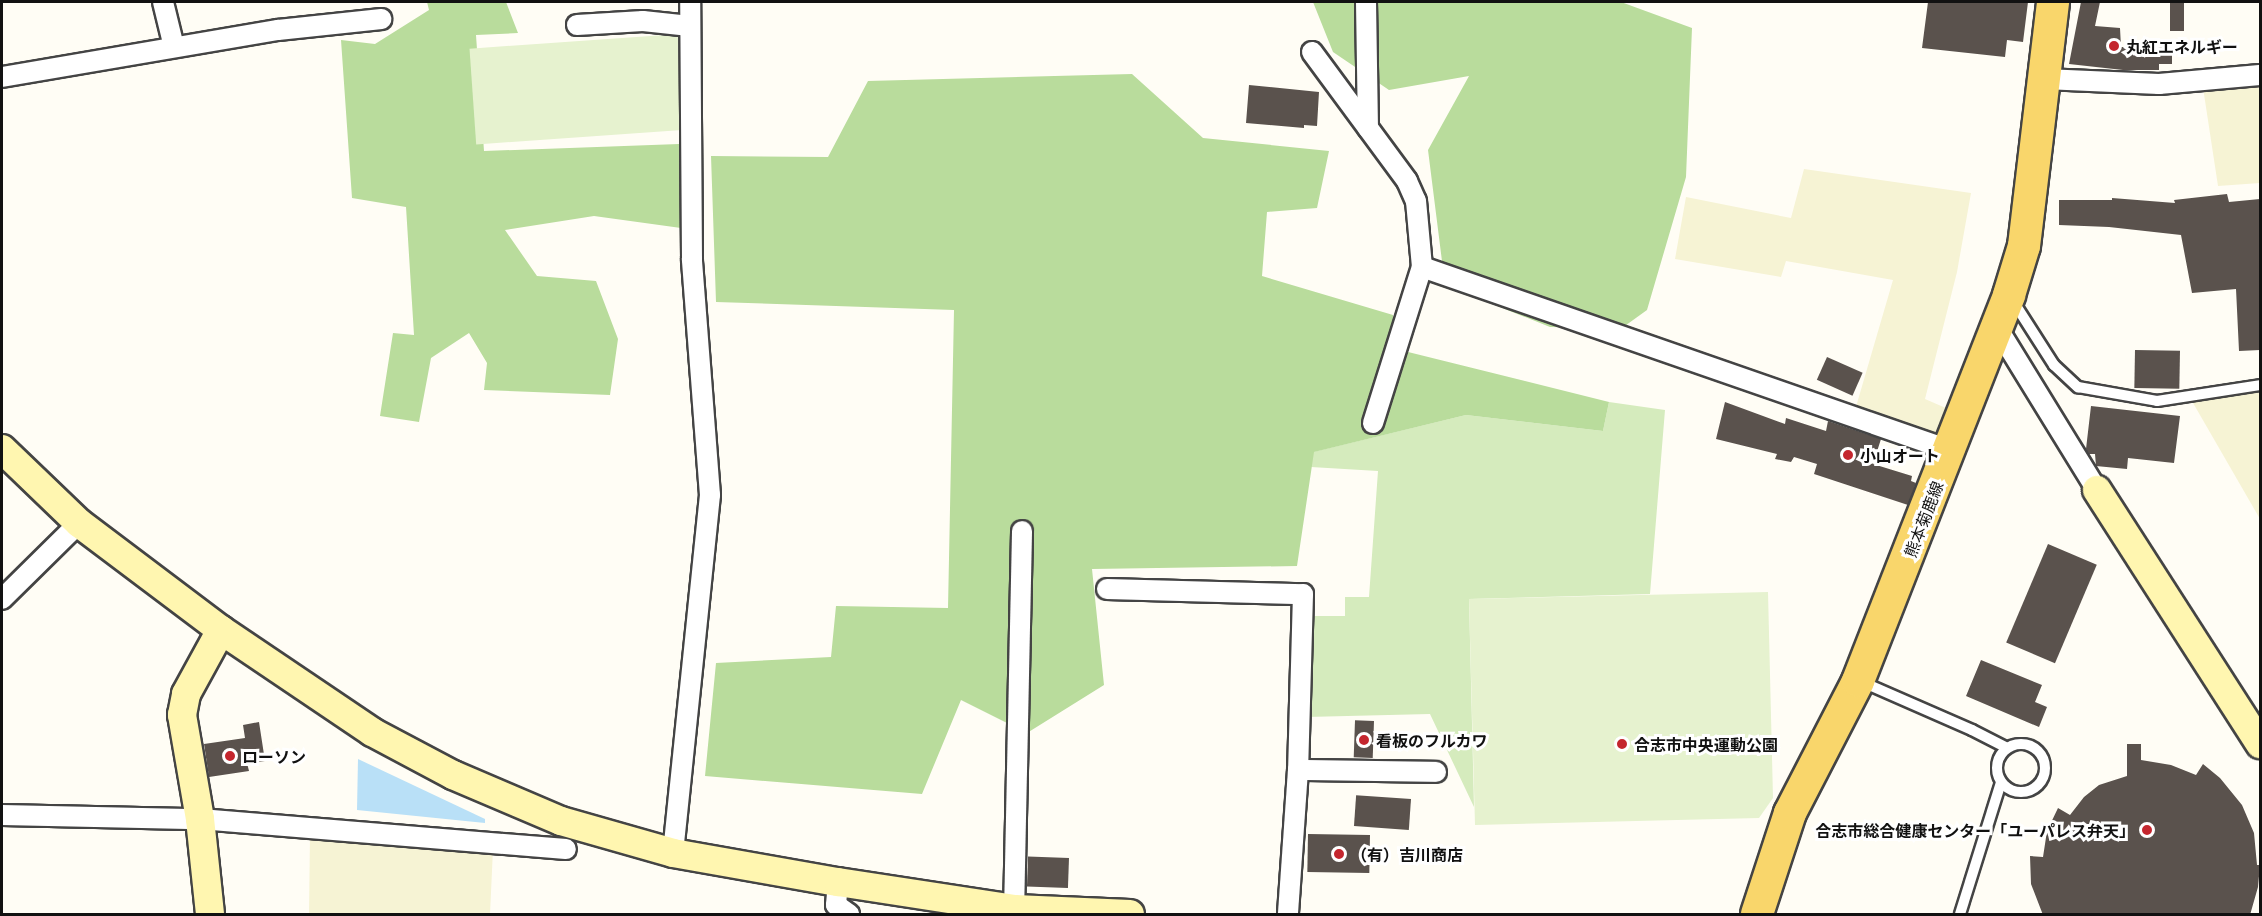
<!DOCTYPE html>
<meta charset="utf-8">
<style>
body{margin:0}
#map{position:relative;width:2262px;height:916px;overflow:hidden;background:#fffdf5;font-family:Literata,"Noto Sans JP",serif}
div>[style]{position:absolute}
.farmland>*{inset:0;background:#f6f3d4}
.green>*{inset:0;background:#d5ebbd}
.forest>*{inset:0;background:#b9dc9c}
.pitch>*{inset:0;background:#e6f2cf;transform-origin:0 0}
.water>*{inset:0;background:#b9e0f7}
.building>*{inset:0;background:#5a524d;transform-origin:0 0}
.roads{filter:drop-shadow(2px 0 #444) drop-shadow(-2px 0 #444) drop-shadow(0 2px #444) drop-shadow(0 -2px #444)}
.lane>*{height:10px;margin:-5px;padding:0 5px;transform-origin:5px;border-radius:5px;background:#fff}
.lane>.ring{margin:-5px;padding:0;box-sizing:content-box;background:none;border:10px solid #fff;border-radius:50%}
.street>*{height:20px;margin:-10px;padding:0 10px;transform-origin:10px;border-radius:10px;background:#fff}
.secondary>*{height:28px;margin:-14px;padding:0 14px;transform-origin:14px;border-radius:14px;background:#fff6b0}
.primary>*{height:32px;margin:-16px;padding:0 16px;transform-origin:16px;border-radius:16px;background:#f9d66b}
.dots>*{width:16px;height:16px;translate:-50% -50%;box-sizing:border-box;border:3px solid #fff;border-radius:50%}
span{translate:-50% -50%;white-space:nowrap;text-align:center;line-height:1.15;-webkit-text-stroke:6px #fff;paint-order:stroke}
.poi-label{font-size:16px;color:#111;font-weight:700}
.left{translate:0 -50%;text-align:left}
.right{translate:-100% -50%;text-align:right}
.street-label{font-size:16px;color:#111}
.frame{position:absolute;inset:0;border:3px solid #111;pointer-events:none}
</style>
<div id="map">
<div class="farmland">
<i style="clip-path:polygon(2260px 75px,2260px 183px,2218px 186px,2202px 81px)"></i>
<i style="clip-path:polygon(1804px 169px,1971px 193px,1957px 272px,1925px 399px,1962px 415px,1949px 450px,1853px 417px,1893px 280px,1786px 261px,1781px 277px,1675px 259px,1686px 197px,1791px 218px)"></i>
<i style="clip-path:polygon(2260px 385px,2260px 519px,2189px 396px)"></i>
<i style="clip-path:polygon(310px 835px,493px 849px,490px 914px,309px 914px)"></i>
</div>
<div class="green">
<i style="clip-path:polygon(1609px 402px,1665px 410px,1650px 594px,1469px 599px,1474px 807px,1430px 714px,1306px 717px,1311px 616px,1345px 616px,1345px 597px,1369px 597px,1378px 471px,1311px 467px,1313px 452px,1466px 415px,1603px 431px)"></i>
</div>
<div class="forest">
<i style="clip-path:polygon(427px 2px,506px 2px,518px 33px,476px 35px,484px 151px,679px 144px,681px 228px,594px 216px,505px 230px,537px 276px,596px 281px,618px 339px,610px 395px,484px 390px,487px 363px,469px 333px,431px 358px,419px 422px,380px 416px,393px 333px,414px 335px,406px 207px,352px 198px,341px 40px,375px 44px,429px 10px)"></i>
<i style="clip-path:polygon(1313px 2px,1621px 2px,1692px 28px,1686px 177px,1647px 310px,1622px 328px,1550px 327px,1445px 285px,1428px 150px,1469px 76px,1389px 90px,1333px 52px)"></i>
<i style="clip-path:polygon(1132px 74px,1203px 138px,1329px 151px,1317px 208px,1267px 212px,1262px 276px,1393px 315px,1396px 349px,1609px 402px,1603px 431px,1466px 415px,1314px 452px,1297px 566px,1092px 569px,1104px 685px,1027px 733px,961px 700px,922px 794px,705px 776px,716px 663px,831px 657px,836px 606px,948px 608px,954px 310px,716px 302px,711px 156px,828px 157px,868px 81px)"></i>
</div>
<div class="pitch">
<i style="left:679px;top:34px;width:96px;height:210px;rotate:86deg"></i>
<i style="clip-path:polygon(1768px 592px,1773px 798px,1759px 818px,1475px 825px,1469px 599px)"></i>
</div>
<div class="water">
<i style="clip-path:polygon(358px 759px,485px 819px,485px 823px,357px 810px)"></i>
</div>
<div class="building">
<i style="clip-path:polygon(1928px 2px,2028px 2px,2023px 42px,2007px 40px,2005px 57px,1922px 48px)"></i>
<i style="clip-path:polygon(2081px 2px,2100px 2px,2095px 26px,2120px 28px,2121px 47px,2172px 48px,2172px 64px,2159px 64px,2159px 70px,2123px 70px,2069px 64px)"></i>
<i style="left:2170px;top:2px;width:14px;height:29px"></i>
<i style="clip-path:polygon(1249px 85px,1319px 92px,1317px 126px,1304px 125px,1304px 128px,1246px 123px)"></i>
<i style="clip-path:polygon(2227px 194px,2229px 202px,2260px 199px,2260px 350px,2239px 351px,2236px 289px,2192px 293px,2181px 235px,2109px 227px,2059px 225px,2059px 200px,2112px 200px,2112px 198px,2175px 203px,2174px 200px)"></i>
<i style="left:2135px;top:350px;width:45px;height:38px;rotate:1deg"></i>
<i style="left:1827px;top:357px;width:39px;height:25px;rotate:24deg"></i>
<i style="clip-path:polygon(1725px 402px,1785px 424px,1786px 418px,1826px 431px,1828px 421px,1881px 439px,1873px 464px,1912px 476px,1911px 481px,1916px 483px,1908px 505px,1814px 474px,1817px 464px,1794px 457px,1791px 462px,1775px 459px,1777px 454px,1716px 439px)"></i>
<i style="clip-path:polygon(2091px 406px,2180px 416px,2174px 463px,2128px 458px,2127px 469px,2096px 466px,2095px 454px,2089px 454px,2086px 449px)"></i>
<i style="left:2048px;top:544px;width:53px;height:107px;rotate:23deg"></i>
<i style="clip-path:polygon(1981px 660px,2042px 685px,2035px 702px,2047px 707px,2039px 727px,1966px 696px)"></i>
<i style="left:1374px;top:721px;width:37px;height:19px;rotate:92deg"></i>
<i style="clip-path:polygon(259px 722px,265px 761px,247px 763px,249px 771px,209px 777px,204px 744px,245px 738px,243px 725px)"></i>
<i style="clip-path:polygon(2127px 744px,2141px 744px,2141px 760px,2171px 765px,2196px 775px,2203px 764px,2220px 778px,2242px 805px,2254px 833px,2257px 865px,2260px 865px,2258px 887px,2250px 915px,2043px 915px,2031px 884px,2030px 856px,2043px 857px,2047px 831px,2058px 808px,2070px 815px,2084px 797px,2099px 785px,2127px 776px)"></i>
<i style="left:1411px;top:799px;width:31px;height:55px;rotate:94deg"></i>
<i style="left:1308px;top:834px;width:62px;height:38px;rotate:1deg"></i>
<i style="left:1069px;top:858px;width:30px;height:41px;rotate:92deg"></i>
</div>
<div class="roads">
<div class="lane">
<i style="left:2013px;top:301px;width:76px;rotate:57.4deg"></i>
<i style="left:2054px;top:365px;width:33px;rotate:43deg"></i>
<i style="left:2078px;top:387px;width:80px;rotate:10deg"></i>
<i style="left:2157px;top:401px;width:104px;rotate:-8.8deg"></i>
<i style="left:1860px;top:681px;width:122px;rotate:23.6deg"></i>
<i style="left:1972px;top:730px;width:39px;rotate:27deg"></i>
<i class="ring" style="left:1997px;top:744px;width:38px;height:38px"></i>
<i style="left:1960px;top:914px;width:138px;rotate:-72.7deg"></i>
</div>
<div class="street">
<i style="left:163px;top:2px;width:46px;rotate:76.3deg"></i>
<i style="left:1366px;top:2px;width:126px;rotate:89.1deg"></i>
<i style="left:577px;top:25px;width:66px;rotate:-3.5deg"></i>
<i style="left:643px;top:21px;width:47px;rotate:6.1deg"></i>
<i style="left:1312px;top:52px;width:160px;rotate:53.6deg"></i>
<i style="left:1407px;top:181px;width:22px;rotate:66deg"></i>
<i style="left:1416px;top:201px;width:66px;rotate:84.8deg"></i>
<i style="left:1422px;top:267px;width:558px;rotate:19.15deg"></i>
<i style="left:2px;top:77px;width:280px;rotate:-9.7deg"></i>
<i style="left:278px;top:30px;width:104px;rotate:-6.1deg"></i>
<i style="left:2044px;top:79px;width:115px;rotate:2.5deg"></i>
<i style="left:2159px;top:84px;width:101px;rotate:-5.1deg"></i>
<i style="left:1996px;top:326px;width:193px;rotate:58.4deg"></i>
<i style="left:1373px;top:423px;width:164px;rotate:-72.6deg"></i>
<i style="left:1107px;top:589px;width:196px;rotate:1.5deg"></i>
<i style="left:1303px;top:594px;width:176px;rotate:91.6deg"></i>
<i style="left:1298px;top:770px;width:144px;rotate:94deg"></i>
<i style="left:2px;top:599px;width:108px;rotate:-44.6deg"></i>
<i style="left:1298px;top:770px;width:138px;rotate:0.8deg"></i>
<i style="left:2px;top:815px;width:198px;rotate:1.2deg"></i>
<i style="left:200px;top:819px;width:367px;rotate:4.7deg"></i>
<i style="left:673px;top:853px;width:360px;rotate:-84.1deg"></i>
<i style="left:710px;top:495px;width:237px;rotate:-94.4deg"></i>
<i style="left:692px;top:259px;width:257px;rotate:-90.4deg"></i>
<i style="left:838px;top:882px;width:23px;rotate:95deg"></i>
<i style="left:836px;top:905px;width:16px;rotate:35deg"></i>
<i style="left:1014px;top:914px;width:383px;rotate:-88.8deg"></i>
</div>
<div class="secondary">
<i style="left:2px;top:449px;width:107px;rotate:43.9deg"></i>
<i style="left:79px;top:523px;width:178px;rotate:37deg"></i>
<i style="left:221px;top:630px;width:182px;rotate:34deg"></i>
<i style="left:372px;top:732px;width:92px;rotate:28deg"></i>
<i style="left:453px;top:775px;width:117px;rotate:23.1deg"></i>
<i style="left:561px;top:821px;width:116px;rotate:15.9deg"></i>
<i style="left:673px;top:853px;width:168px;rotate:10deg"></i>
<i style="left:838px;top:882px;width:179px;rotate:8.7deg"></i>
<i style="left:1015px;top:909px;width:115px;rotate:2.5deg"></i>
<i style="left:2097px;top:490px;width:302px;rotate:57.3deg"></i>
<i style="left:210px;top:914px;width:96px;rotate:-96deg"></i>
<i style="left:200px;top:819px;width:106px;rotate:-99.8deg"></i>
<i style="left:182px;top:715px;width:21px;rotate:-79deg"></i>
<i style="left:186px;top:694px;width:73px;rotate:-61.3deg"></i>
</div>
<div class="primary">
<i style="left:1757px;top:914px;width:106px;rotate:-71.9deg"></i>
<i style="left:1790px;top:813px;width:148px;rotate:-62.7deg"></i>
<i style="left:1858px;top:681px;width:414px;rotate:-68.6deg"></i>
<i style="left:2009px;top:295px;width:51px;rotate:-73deg"></i>
<i style="left:2024px;top:246px;width:246px;rotate:-83.2deg"></i>
</div>
</div>
<div class="dots">
<i style="left:2114px;top:46px;background:#c4262e"></i>
<i style="left:1848px;top:455px;background:#c4262e"></i>
<i style="left:1364px;top:740px;background:#c4262e"></i>
<i style="left:1622px;top:744px;background:#c4262e"></i>
<i style="left:230px;top:756px;background:#c4262e"></i>
<i style="left:2147px;top:830px;background:#c4262e"></i>
<i style="left:1339px;top:854px;background:#c4262e"></i>
</div>
<div class="poi-label">
<span class="left" style="left:2126px;top:46px">丸紅エネルギー</span>
<span class="left" style="left:1860px;top:455px">小山オート</span>
<span class="left" style="left:1376px;top:740px">看板のフルカワ</span>
<span class="left" style="left:1634px;top:744px">合志市中央運動公園</span>
<span class="left" style="left:242px;top:756px">ローソン</span>
<span class="right" style="left:2135px;top:830px">合志市総合健康センター「ユーパレス弁天」</span>
<span class="left" style="left:1351px;top:854px">（有）吉川商店</span>
</div>
<div class="street-label">
<span style="left:1923px;top:519px;rotate:-69deg">熊本菊鹿線</span>
</div>
<div class="frame"></div>
</div>
